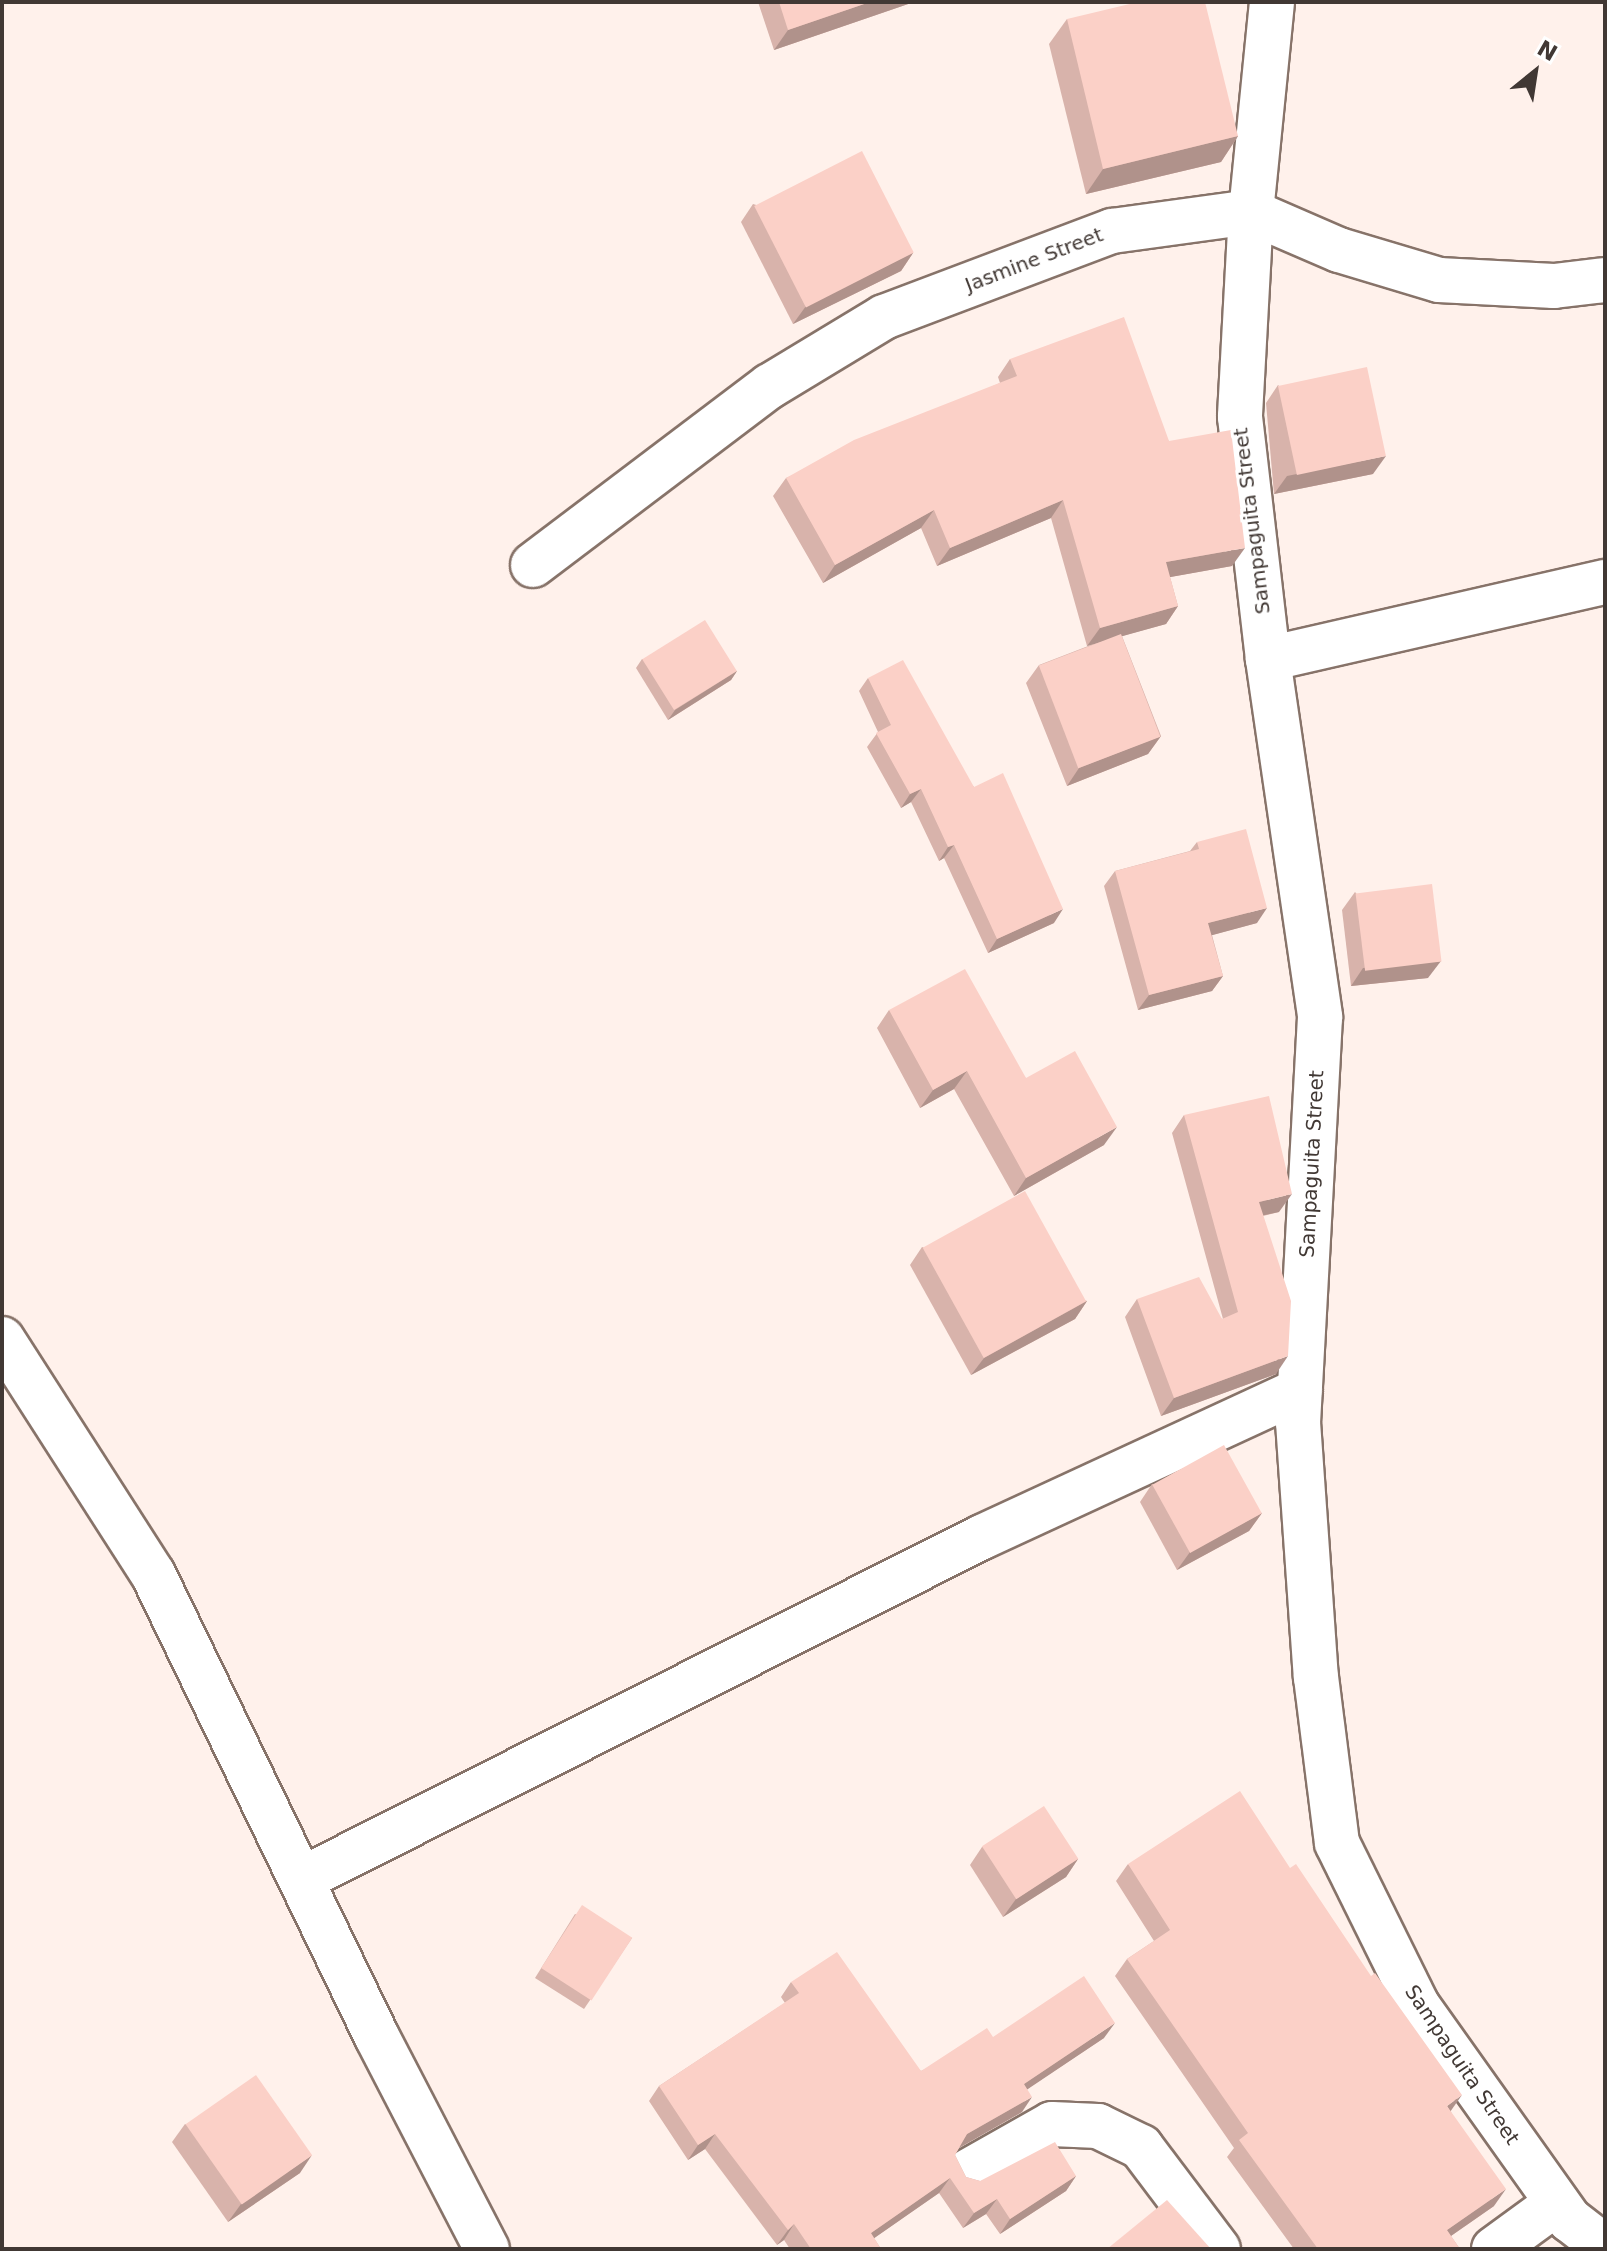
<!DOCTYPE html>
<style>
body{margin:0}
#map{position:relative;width:1607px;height:2251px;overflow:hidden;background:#fff1eb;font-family:"DejaVu Sans",sans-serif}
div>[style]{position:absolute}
.roads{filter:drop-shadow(2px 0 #877369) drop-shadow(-2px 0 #877369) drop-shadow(0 2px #877369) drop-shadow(0 -2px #877369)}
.minor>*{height:44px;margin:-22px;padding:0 22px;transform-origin:22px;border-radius:22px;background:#fff}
.wall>*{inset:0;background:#d8b3ab}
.shaded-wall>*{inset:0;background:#b0928b}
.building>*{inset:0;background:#fbd0c7;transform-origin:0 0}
span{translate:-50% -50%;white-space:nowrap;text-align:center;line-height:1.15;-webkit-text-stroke:6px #fff;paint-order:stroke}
.street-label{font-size:20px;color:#413834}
.frame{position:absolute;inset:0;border:4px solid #413834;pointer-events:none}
.north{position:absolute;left:1495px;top:32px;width:80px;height:80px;-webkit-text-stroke:6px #fff;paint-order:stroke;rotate:30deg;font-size:22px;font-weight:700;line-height:32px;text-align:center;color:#413834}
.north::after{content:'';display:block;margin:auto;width:28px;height:36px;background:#413834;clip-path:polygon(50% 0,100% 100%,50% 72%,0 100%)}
</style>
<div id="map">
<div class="roads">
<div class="minor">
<i style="left:1272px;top:2px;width:211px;rotate:95.7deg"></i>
<i style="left:1251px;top:212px;width:205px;rotate:93.1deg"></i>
<i style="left:1240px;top:417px;width:244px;rotate:83.4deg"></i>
<i style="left:1268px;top:659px;width:362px;rotate:81.7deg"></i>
<i style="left:1320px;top:1017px;width:406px;rotate:93.1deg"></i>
<i style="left:1298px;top:1422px;width:256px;rotate:86deg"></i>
<i style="left:1316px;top:1677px;width:167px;rotate:82.8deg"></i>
<i style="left:1337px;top:1843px;width:181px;rotate:63.7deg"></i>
<i style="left:1417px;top:2005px;width:264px;rotate:54.6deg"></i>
<i style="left:1570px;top:2220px;width:44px;rotate:37.6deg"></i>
<i style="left:533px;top:565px;width:297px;rotate:-37.1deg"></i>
<i style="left:770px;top:386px;width:133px;rotate:-31.2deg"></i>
<i style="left:884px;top:317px;width:244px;rotate:-20.7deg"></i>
<i style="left:1112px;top:231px;width:140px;rotate:-7.8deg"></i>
<i style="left:1251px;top:212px;width:96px;rotate:23.4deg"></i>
<i style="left:1339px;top:250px;width:104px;rotate:16.7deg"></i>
<i style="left:1439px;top:280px;width:115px;rotate:3deg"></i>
<i style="left:1554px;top:286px;width:51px;rotate:-6.7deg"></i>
<i style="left:1268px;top:659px;width:346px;rotate:-12.9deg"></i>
<i style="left:2px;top:1339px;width:279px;rotate:57.3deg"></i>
<i style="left:153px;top:1574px;width:514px;rotate:64.18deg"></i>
<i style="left:377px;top:2037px;width:239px;rotate:62.6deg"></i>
<i style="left:302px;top:1879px;width:761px;rotate:-26.7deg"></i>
<i style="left:982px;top:1537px;width:350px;rotate:-24.8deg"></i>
<i style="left:969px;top:2171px;width:95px;rotate:-29.5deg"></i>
<i style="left:1052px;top:2124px;width:46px;rotate:2.5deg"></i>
<i style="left:1098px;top:2126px;width:48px;rotate:26deg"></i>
<i style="left:1141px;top:2147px;width:128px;rotate:53deg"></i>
<i style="left:1494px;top:2249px;width:78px;rotate:-36.1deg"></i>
</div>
</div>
<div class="wall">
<i style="clip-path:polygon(758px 2px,914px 2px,774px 50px)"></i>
<i style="clip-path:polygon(1067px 19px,1238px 136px,1221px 162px,1086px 194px,1049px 44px)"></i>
<i style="clip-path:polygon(753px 204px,913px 253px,901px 271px,793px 324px,741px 222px)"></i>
<i style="clip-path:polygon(1010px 359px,1169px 441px,1232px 566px,1170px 577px,1178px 606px,1166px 624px,1122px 636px,1161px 736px,1148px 754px,1067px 786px,1026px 683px,1039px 665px,1096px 643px,1087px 646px,1051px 518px,937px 566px,921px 528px,823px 583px,773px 496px,786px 478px,1000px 383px,998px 377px)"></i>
<i style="clip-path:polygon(1278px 385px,1373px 474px,1274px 494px,1266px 403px)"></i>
<i style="clip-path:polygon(642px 659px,737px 671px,731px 680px,668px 720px,636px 668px)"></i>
<i style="clip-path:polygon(868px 678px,974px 787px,1054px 923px,988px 953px,944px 858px,939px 861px,911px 802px,901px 808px,867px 747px,878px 732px,859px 691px)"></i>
<i style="clip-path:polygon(1197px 842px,1257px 923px,1212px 935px,1223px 976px,1212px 991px,1138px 1010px,1104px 886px,1115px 871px,1190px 851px)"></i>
<i style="clip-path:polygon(1355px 892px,1428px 978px,1351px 986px,1342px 910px)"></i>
<i style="clip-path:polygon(889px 1010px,1026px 1078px,1104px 1145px,1014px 1196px,954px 1089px,920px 1108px,877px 1028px)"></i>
<i style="clip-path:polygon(1184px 1115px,1279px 1212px,1263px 1216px,1276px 1374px,1161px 1416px,1125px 1317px,1137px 1299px,1223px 1319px,1172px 1133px)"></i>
<i style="clip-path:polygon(922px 1247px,1087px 1301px,1075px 1319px,971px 1375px,910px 1265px)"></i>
<i style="clip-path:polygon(1152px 1484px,1262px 1513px,1249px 1531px,1177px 1570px,1140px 1502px)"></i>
<i style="clip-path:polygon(982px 1847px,1078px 1859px,1066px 1877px,1003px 1917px,970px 1865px)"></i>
<i style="clip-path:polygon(1128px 1864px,1451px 2112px,1494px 2206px,1451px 2236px,1460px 2249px,1294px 2249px,1227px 2157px,1234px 2148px,1115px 1976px,1127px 1959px,1154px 1941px,1116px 1881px)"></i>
<i style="clip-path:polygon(575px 1914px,632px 1938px,584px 2009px,535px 1978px)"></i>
<i style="clip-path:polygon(791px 1982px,921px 2071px,993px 2037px,1104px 2038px,1027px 2089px,1022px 2112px,959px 2148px,955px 2155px,966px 2177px,980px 2181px,1076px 2176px,1066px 2191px,1000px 2234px,986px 2214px,963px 2228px,939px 2193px,874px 2238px,881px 2249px,790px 2249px,784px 2240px,777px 2245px,705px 2149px,688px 2160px,649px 2101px,659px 2086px,785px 2003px,781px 1997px)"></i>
<i style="clip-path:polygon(185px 2124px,300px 2173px,228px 2222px,172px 2142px)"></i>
</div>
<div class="shaded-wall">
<i style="clip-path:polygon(870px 2px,914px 2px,774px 50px,788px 30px)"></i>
<i style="clip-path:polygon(1238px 136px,1221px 162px,1086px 194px,1103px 169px)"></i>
<i style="clip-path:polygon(913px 253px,901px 271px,793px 324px,806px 306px)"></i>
<i style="clip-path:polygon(1386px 456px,1373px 474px,1274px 494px,1287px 476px)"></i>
<i style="clip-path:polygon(1063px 500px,1051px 518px,937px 566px,950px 548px)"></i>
<i style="clip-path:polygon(934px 510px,921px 528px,823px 583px,835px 565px)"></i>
<i style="clip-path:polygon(1245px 548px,1232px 566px,1154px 580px,1166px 562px)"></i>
<i style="clip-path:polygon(1178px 606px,1166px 624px,1087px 646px,1100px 628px)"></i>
<i style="clip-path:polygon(737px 671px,731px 680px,668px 720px,675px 710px)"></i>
<i style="clip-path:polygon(1161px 736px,1148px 754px,1067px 786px,1079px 768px)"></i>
<i style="clip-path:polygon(921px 789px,911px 802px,901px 808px,910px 794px)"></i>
<i style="clip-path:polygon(954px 845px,944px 858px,939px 861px,948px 847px)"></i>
<i style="clip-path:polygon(1267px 908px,1257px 923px,1198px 939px,1208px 923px)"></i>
<i style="clip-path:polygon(1063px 909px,1054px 923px,988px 953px,997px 939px)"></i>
<i style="clip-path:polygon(1441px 961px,1428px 978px,1351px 986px,1363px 968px)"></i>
<i style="clip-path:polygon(1223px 976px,1212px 991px,1138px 1010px,1149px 995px)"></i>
<i style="clip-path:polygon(967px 1071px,954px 1089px,920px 1108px,933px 1090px)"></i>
<i style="clip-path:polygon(1117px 1127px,1104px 1145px,1014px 1196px,1026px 1178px)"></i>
<i style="clip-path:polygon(1292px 1194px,1279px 1212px,1246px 1219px,1259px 1202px)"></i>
<i style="clip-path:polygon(1087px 1301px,1075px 1319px,971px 1375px,984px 1358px)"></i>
<i style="clip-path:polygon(1288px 1356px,1276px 1374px,1161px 1416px,1174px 1398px)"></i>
<i style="clip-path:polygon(1262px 1513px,1249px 1531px,1177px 1570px,1190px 1552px)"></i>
<i style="clip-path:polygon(1078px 1859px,1066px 1877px,1003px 1917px,1016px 1899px)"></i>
<i style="clip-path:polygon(1115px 2023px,1104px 2038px,1013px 2099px,1024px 2084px)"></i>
<i style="clip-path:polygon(1462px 2095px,1450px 2112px,1447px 2106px)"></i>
<i style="clip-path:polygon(1032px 2097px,1022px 2112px,957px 2149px,967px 2134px)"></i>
<i style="clip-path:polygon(715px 2134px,705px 2149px,688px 2160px,698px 2145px)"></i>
<i style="clip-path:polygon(312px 2155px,300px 2173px,228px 2222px,241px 2204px)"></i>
<i style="clip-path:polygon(1076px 2176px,1066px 2191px,1000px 2234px,1010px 2219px)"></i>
<i style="clip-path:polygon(950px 2178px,939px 2193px,860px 2248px,871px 2233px)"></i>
<i style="clip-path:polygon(1506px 2189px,1494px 2206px,1435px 2247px,1447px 2230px)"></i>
<i style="clip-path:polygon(997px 2199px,986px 2214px,963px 2228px,974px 2213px)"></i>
<i style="clip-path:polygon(794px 2224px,784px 2240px,777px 2245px,788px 2230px)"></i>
</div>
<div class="building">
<i style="clip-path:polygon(779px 2px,870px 2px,788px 30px)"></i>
<i style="clip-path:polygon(1138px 2px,1205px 2px,1238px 136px,1103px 169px,1067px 19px)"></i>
<i style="left:862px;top:151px;width:114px;height:121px;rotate:63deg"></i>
<i style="clip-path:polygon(1124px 317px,1169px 441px,1231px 430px,1245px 548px,1166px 562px,1178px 606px,1100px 628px,1063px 500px,950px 548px,934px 510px,835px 565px,786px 478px,854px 440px,1017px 376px,1010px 359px)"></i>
<i style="left:1367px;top:367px;width:91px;height:91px;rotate:78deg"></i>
<i style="left:705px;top:620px;width:60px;height:74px;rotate:58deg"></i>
<i style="left:1121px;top:634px;width:110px;height:88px;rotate:69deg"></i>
<i style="clip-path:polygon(903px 660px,974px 787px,1003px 773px,1063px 909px,997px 939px,954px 845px,948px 847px,921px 789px,910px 794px,876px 733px,891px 725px,868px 678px)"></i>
<i style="clip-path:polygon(1246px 829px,1267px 908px,1208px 923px,1223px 976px,1149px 995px,1115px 871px,1199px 849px,1197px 842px)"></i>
<i style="left:1432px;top:884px;width:78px;height:77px;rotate:83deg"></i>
<i style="clip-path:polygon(965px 969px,1026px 1078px,1075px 1051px,1117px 1127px,1026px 1178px,967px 1071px,933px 1090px,889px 1010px)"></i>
<i style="clip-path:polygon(1269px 1096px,1292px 1194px,1259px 1202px,1291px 1301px,1288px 1356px,1174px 1398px,1137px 1299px,1199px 1277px,1222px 1319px,1238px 1312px,1184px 1115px)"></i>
<i style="left:1025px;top:1191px;width:126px;height:117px;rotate:61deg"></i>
<i style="left:1224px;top:1445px;width:78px;height:82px;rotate:61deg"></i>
<i style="clip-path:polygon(1240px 1791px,1290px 1868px,1296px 1864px,1371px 1976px,1375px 1973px,1462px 2095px,1447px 2106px,1506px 2189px,1447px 2230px,1460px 2249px,1318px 2249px,1239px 2140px,1248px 2133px,1127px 1959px,1170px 1930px,1128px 1864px)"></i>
<i style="left:1044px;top:1806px;width:63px;height:74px;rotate:57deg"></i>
<i style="left:582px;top:1905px;width:60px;height:75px;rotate:33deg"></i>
<i style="clip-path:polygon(837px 1952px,921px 2071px,987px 2028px,993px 2037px,1084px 1976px,1115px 2023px,1024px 2084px,1032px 2097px,967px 2134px,955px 2155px,966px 2177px,980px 2181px,1055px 2142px,1076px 2176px,1010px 2219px,997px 2199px,974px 2213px,950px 2178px,871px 2233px,881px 2249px,811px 2249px,794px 2224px,788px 2230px,715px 2134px,698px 2145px,659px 2086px,799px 1993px,791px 1982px)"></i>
<i style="left:256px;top:2075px;width:98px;height:86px;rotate:55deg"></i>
<i style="clip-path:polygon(1167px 2200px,1211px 2249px,1107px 2249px)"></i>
</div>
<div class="street-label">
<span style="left:1034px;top:260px;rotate:-21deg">Jasmine Street</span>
<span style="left:1252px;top:521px;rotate:-97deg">Sampaguita Street</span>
<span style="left:1312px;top:1164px;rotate:-87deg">Sampaguita Street</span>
<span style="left:1462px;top:2065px;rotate:56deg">Sampaguita Street</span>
</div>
<div class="frame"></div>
<div class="north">N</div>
</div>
